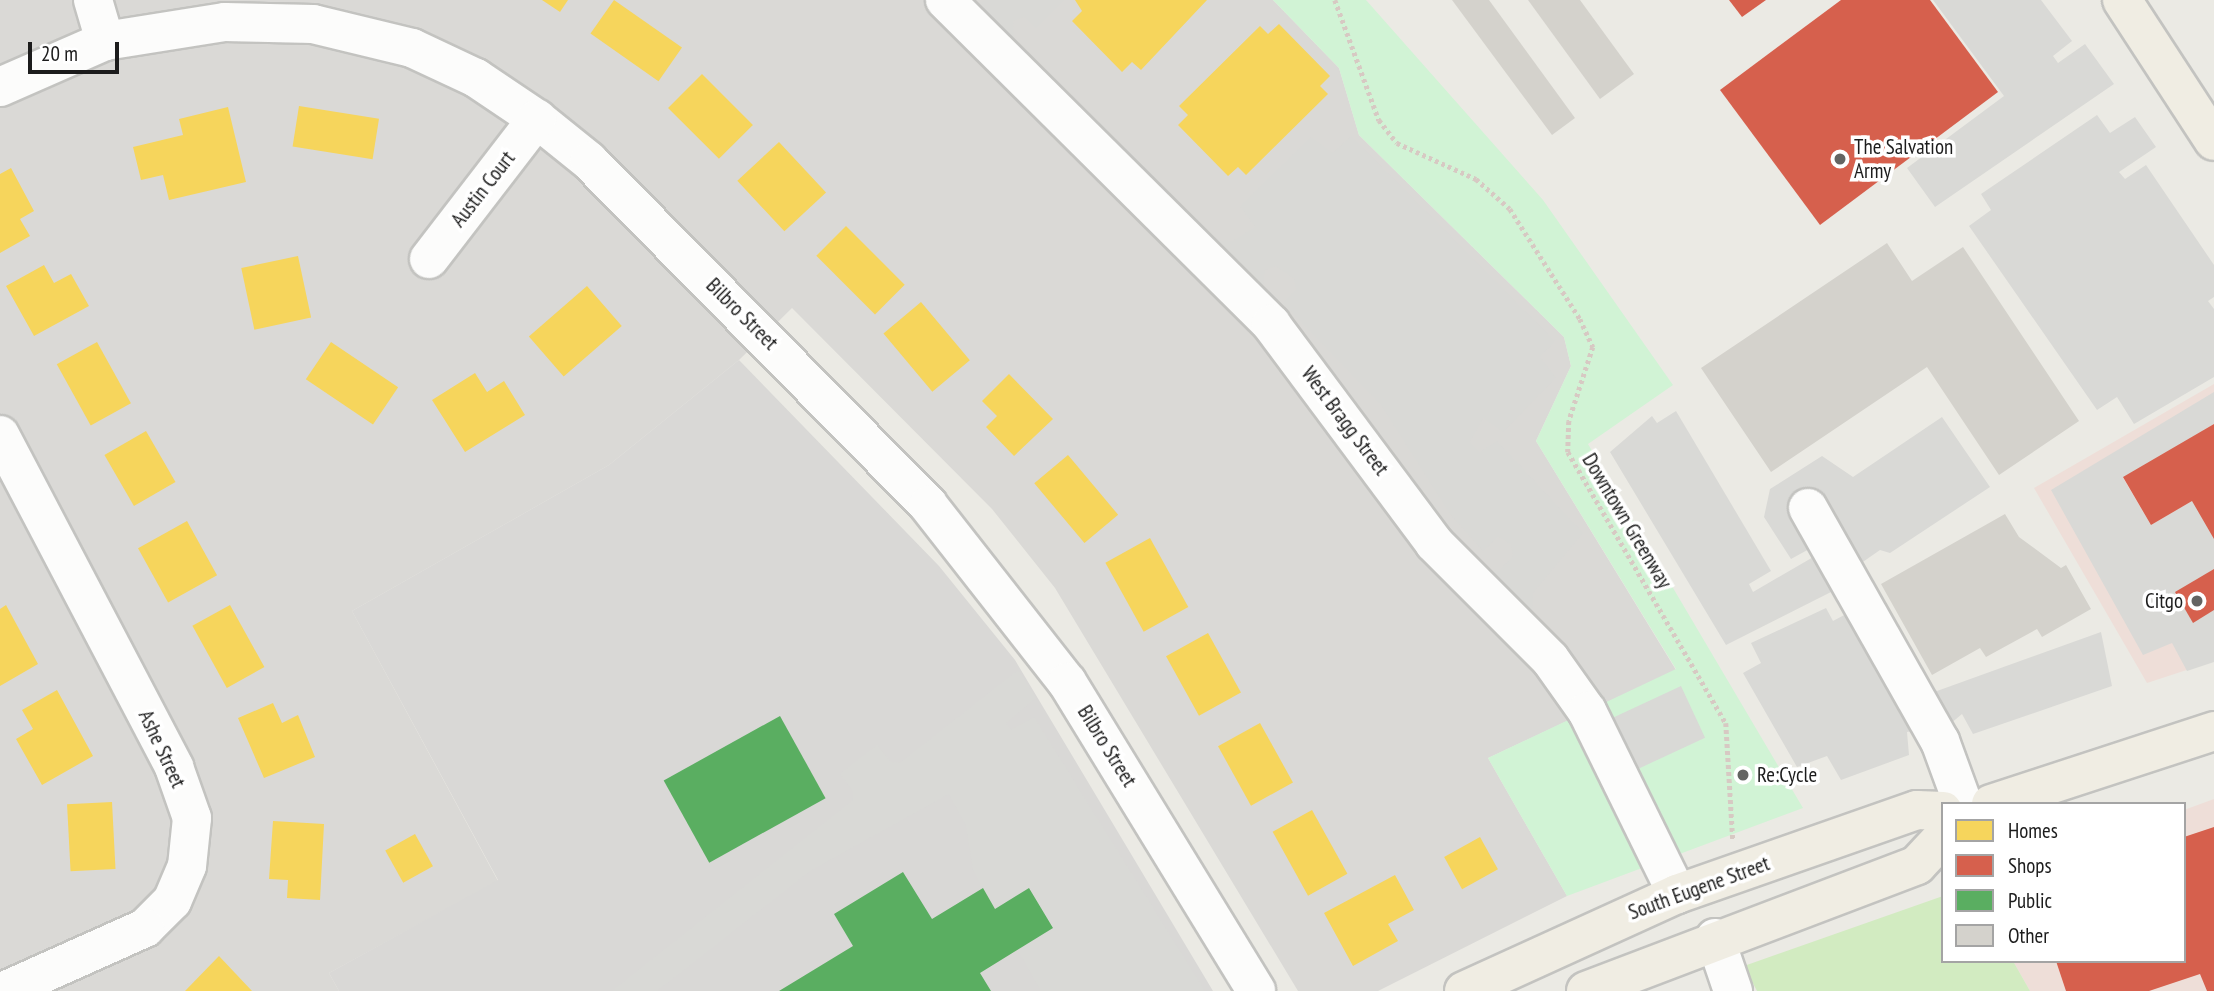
<!DOCTYPE html>
<style>
body{margin:0}
#map{position:relative;width:2214px;height:991px;overflow:hidden;background:#ebeae4;font-family:"PT Sans Narrow",sans-serif}
div>[style]{position:absolute}
.residential>*{inset:0;background:#dad9d6}
.commercial>*{inset:0;background:#eeded8}
.religious>*{inset:0;background:#d9d8d6}
.grass>*{inset:0;background:#d2ebc1}
.park>*{inset:0;background:#d1f3d5}
.parking>*{inset:0;background:#d9d9d6;transform-origin:0 0}
.homes>*{inset:0;background:#f6d55c;transform-origin:0 0}
.shops>*{inset:0;background:#d6604d}
.public>*{inset:0;background:#5aae61;transform-origin:0 0}
.building>*{inset:0;background:#d4d2cc}
.path>*{height:4.5px;margin-top:-2.25px;transform-origin:0;background:repeating-linear-gradient(90deg,#d7c9c3 0 3.5px,transparent 0 7px)}
.roads{filter:drop-shadow(2px 0 #c3c3c0) drop-shadow(-2px 0 #c3c3c0) drop-shadow(0 2px #c3c3c0) drop-shadow(0 -2px #c3c3c0)}
.minor>*{height:38px;margin:-19px;padding:0 19px;transform-origin:19px;border-radius:19px;background:#fcfcfb}
.major>*{height:38px;margin:-19px;padding:0 19px;transform-origin:19px;border-radius:19px;background:#f0ede3}
.dots>*{width:19px;height:19px;translate:-50% -50%;box-sizing:border-box;border:4px solid #fff;border-radius:50%}
span{translate:-50% -50%;white-space:nowrap;text-align:center;line-height:1.15;-webkit-text-stroke:7px #fff;paint-order:stroke}
.poi-label{font-size:21px;color:#1c1c1c}
.left{translate:0 -50%;text-align:left}
.right{translate:-100% -50%;text-align:right}
.street-label{font-size:21px;color:#1c1c1c}
.legend{position:absolute;left:1941px;top:802px;width:245px;height:161px;box-sizing:border-box;background:#fff;border:2px solid #a4a4a4;margin:0;padding:9px 12px;list-style:none;font-size:21px;color:#1c1c1c}
.legend li{display:flex;align-items:center;gap:14px;height:35px}
.legend b{width:35px;border:2px solid #a4a4a4}
.scale{position:absolute;left:28px;top:42px;width:91px;height:32px;box-sizing:border-box;border:4px solid #1c1c1c;border-top:0;padding-left:9px;font-size:21px;line-height:24px;white-space:nowrap;color:#1c1c1c;-webkit-text-stroke:5px #fff;paint-order:stroke}
</style>
<div id="map">
<div class="residential">
<i style="clip-path:polygon(0 0,1273px 0,1339px 68px,1359px 135px,1564px 337px,1571px 366px,1536px 441px,1676px 670px,1488px 758px,1567px 896px,1378px 991px,1298px 991px,1055px 588px,992px 509px,792px 308px,739px 360px,609px 465px,352px 611px,498px 881px,329px 973px,339px 991px,0 991px)"></i>
</div>
<div class="commercial">
<i style="clip-path:polygon(2214px 384px,2214px 661px,2147px 683px,2034px 488px)"></i>
<i style="clip-path:polygon(2214px 799px,2214px 991px,2030px 991px,2013px 961px,2184px 961px,2184px 810px)"></i>
</div>
<div class="religious">
<i style="clip-path:polygon(739px 360px,939px 566px,1015px 660px,1213px 991px,339px 991px,329px 973px,498px 880px,352px 611px,609px 465px)"></i>
</div>
<div class="grass">
<i style="clip-path:polygon(1943px 896px,1943px 961px,2013px 961px,2030px 991px,1757px 991px,1744px 966px)"></i>
</div>
<div class="park">
<i style="clip-path:polygon(1273px 0,1366px 0,1543px 200px,1673px 385px,1588px 444px,1803px 808px,1567px 896px,1488px 758px,1676px 669px,1536px 441px,1571px 366px,1564px 337px,1359px 135px,1339px 68px)"></i>
</div>
<div class="parking">
<i style="clip-path:polygon(985px 0,1064px 0,1036px 28px,1025px 17px,1013px 21px,1014px 44px,975px 5px)"></i>
<i style="clip-path:polygon(1933px 0,2041px 0,2072px 41px,2053px 56px,2058px 63px,2085px 44px,2114px 84px,1935px 207px,1907px 168px,2004px 96px)"></i>
<i style="clip-path:polygon(2097px 115px,2110px 133px,2135px 117px,2156px 147px,2119px 172px,2125px 179px,2146px 165px,2214px 265px,2214px 297px,2208px 301px,2214px 309px,2214px 377px,2134px 424px,2117px 397px,2097px 410px,1969px 226px,1991px 210px,1981px 194px)"></i>
<i style="clip-path:polygon(1351px 136px,1555px 341px,1540px 357px,1556px 378px,1503px 432px,1483px 418px,1470px 442px,1480px 452px,1497px 441px,1583px 533px,1533px 593px,1532px 619px,1482px 570px,1499px 571px,1513px 556px,1511px 544px,1498px 537px,1483px 551px,1450px 514px,1381px 405px,1283px 303px,1296px 289px,1294px 279px,1276px 266px,1265px 270px,1262px 292px,1215px 240px,1233px 241px,1255px 227px,1240px 206px,1311px 137px,1333px 153px)"></i>
<i style="clip-path:polygon(2214px 392px,2214px 424px,2123px 478px,2151px 525px,2214px 488px,2214px 662px,2187px 671px,2172px 643px,2143px 655px,2051px 490px)"></i>
<i style="clip-path:polygon(1676px 411px,1771px 571px,1749px 584px,1753px 592px,1815px 556px,1811px 548px,1791px 559px,1764px 517px,1770px 489px,1822px 456px,1853px 477px,1942px 417px,1990px 487px,1890px 553px,1880px 550px,1857px 566px,1928px 687px,1937px 691px,2101px 632px,2112px 686px,1973px 734px,1962px 714px,1950px 724px,1907px 732px,1909px 755px,1841px 780px,1827px 756px,1797px 767px,1743px 673px,1761px 663px,1751px 643px,1826px 608px,1833px 621px,1848px 613px,1835px 590px,1726px 645px,1610px 452px,1652px 416px,1657px 423px)"></i>
<i style="clip-path:polygon(1018px 670px,1036px 698px,1006px 723px,1011px 730px,1034px 717px,1205px 991px,1041px 991px,973px 870px,966px 826px,949px 794px,810px 871px,657px 991px,612px 991px,852px 801px,853px 791px,840px 774px,877px 745px,891px 762px,900px 763px)"></i>
<i style="left:1681px;top:686px;width:57px;height:77px;rotate:65deg"></i>
</div>
<div class="homes">
<i style="clip-path:polygon(542px 0,568px 0,560px 12px)"></i>
<i style="left:614px;top:0;width:83px;height:41px;rotate:35deg"></i>
<i style="clip-path:polygon(1207px 0,1141px 70px,1132px 62px,1122px 72px,1072px 21px,1082px 11px,1075px 0)"></i>
<i style="clip-path:polygon(1279px 24px,1330px 76px,1320px 86px,1328px 94px,1246px 175px,1238px 167px,1228px 176px,1178px 125px,1188px 115px,1179px 106px,1260px 26px,1268px 34px)"></i>
<i style="left:702px;top:74px;width:72px;height:48px;rotate:45deg"></i>
<i style="left:299px;top:106px;width:81px;height:41px;rotate:9deg"></i>
<i style="clip-path:polygon(228px 107px,246px 182px,169px 200px,163px 175px,141px 180px,133px 147px,183px 135px,179px 119px)"></i>
<i style="left:779px;top:142px;width:69px;height:57px;rotate:47deg"></i>
<i style="clip-path:polygon(11px 168px,34px 211px,20px 219px,30px 236px,0 253px,0 174px)"></i>
<i style="left:846px;top:226px;width:83px;height:42px;rotate:45deg"></i>
<i style="left:298px;top:256px;width:63px;height:58px;rotate:78deg"></i>
<i style="clip-path:polygon(44px 265px,54px 283px,71px 274px,89px 306px,34px 336px,6px 286px)"></i>
<i style="left:587px;top:286px;width:53px;height:77px;rotate:49deg"></i>
<i style="left:921px;top:302px;width:76px;height:49px;rotate:50deg"></i>
<i style="left:97px;top:342px;width:70px;height:46px;rotate:61deg"></i>
<i style="left:331px;top:342px;width:81px;height:45px;rotate:34deg"></i>
<i style="clip-path:polygon(475px 373px,487px 392px,504px 381px,525px 415px,465px 452px,432px 400px)"></i>
<i style="clip-path:polygon(1009px 374px,1053px 419px,1014px 456px,986px 427px,997px 416px,982px 401px)"></i>
<i style="left:146px;top:431px;width:59px;height:48px;rotate:60deg"></i>
<i style="left:1068px;top:455px;width:78px;height:44px;rotate:50deg"></i>
<i style="left:187px;top:521px;width:62px;height:56px;rotate:61deg"></i>
<i style="left:1150px;top:538px;width:79px;height:51px;rotate:61deg"></i>
<i style="clip-path:polygon(6px 605px,38px 664px,0 686px,0 609px)"></i>
<i style="left:230px;top:605px;width:71px;height:43px;rotate:61deg"></i>
<i style="left:1208px;top:633px;width:68px;height:48px;rotate:61deg"></i>
<i style="clip-path:polygon(57px 690px,93px 756px,42px 785px,16px 739px,33px 729px,22px 710px)"></i>
<i style="clip-path:polygon(273px 703px,282px 723px,298px 715px,315px 757px,264px 778px,238px 718px)"></i>
<i style="left:1260px;top:723px;width:68px;height:48px;rotate:61deg"></i>
<i style="left:112px;top:802px;width:67px;height:45px;rotate:87deg"></i>
<i style="left:1312px;top:810px;width:73px;height:45px;rotate:61deg"></i>
<i style="clip-path:polygon(273px 821px,324px 824px,320px 900px,287px 898px,288px 880px,269px 879px)"></i>
<i style="left:415px;top:834px;width:37px;height:34px;rotate:61deg"></i>
<i style="left:1480px;top:837px;width:37px;height:41px;rotate:61deg"></i>
<i style="clip-path:polygon(1395px 875px,1414px 910px,1388px 924px,1398px 941px,1353px 966px,1324px 913px)"></i>
<i style="clip-path:polygon(219px 956px,252px 991px,185px 991px)"></i>
</div>
<div class="shops">
<i style="clip-path:polygon(1729px 0,1766px 0,1742px 17px)"></i>
<i style="clip-path:polygon(1841px 0,1930px 0,1998px 92px,1820px 225px,1720px 90px)"></i>
<i style="clip-path:polygon(2214px 424px,2214px 539px,2192px 501px,2151px 525px,2123px 477px)"></i>
<i style="clip-path:polygon(2214px 569px,2214px 610px,2193px 623px,2175px 592px)"></i>
<i style="clip-path:polygon(2214px 827px,2214px 991px,2207px 991px,2200px 974px,2149px 991px,2066px 991px,2056px 961px,2184px 961px,2184px 837px)"></i>
</div>
<div class="public">
<i style="left:780px;top:716px;width:94px;height:133px;rotate:61deg"></i>
<i style="clip-path:polygon(903px 872px,932px 919px,983px 888px,995px 909px,1029px 888px,1053px 928px,980px 973px,991px 991px,779px 991px,853px 946px,834px 914px)"></i>
</div>
<div class="building">
<i style="clip-path:polygon(1452px 0,1489px 0,1575px 118px,1552px 135px)"></i>
<i style="clip-path:polygon(1528px 0,1580px 0,1634px 74px,1600px 99px)"></i>
<i style="clip-path:polygon(1887px 243px,1912px 281px,1963px 247px,2079px 421px,1999px 475px,1927px 367px,1771px 472px,1701px 368px)"></i>
<i style="clip-path:polygon(2005px 514px,2019px 537px,2061px 568px,2066px 565px,2091px 609px,2042px 637px,2037px 629px,1986px 657px,1980px 648px,1932px 675px,1881px 584px)"></i>
</div>
<div class="path">
<i style="left:1335px;top:0;width:128px;rotate:69.9deg"></i>
<i style="left:1379px;top:120px;width:29px;rotate:52deg"></i>
<i style="left:1397px;top:143px;width:87px;rotate:24.5deg"></i>
<i style="left:1476px;top:179px;width:45px;rotate:41.4deg"></i>
<i style="left:1510px;top:209px;width:130px;rotate:57.5deg"></i>
<i style="left:1580px;top:319px;width:31px;rotate:65deg"></i>
<i style="left:1593px;top:347px;width:78px;rotate:108deg"></i>
<i style="left:1569px;top:421px;width:31px;rotate:92deg"></i>
<i style="left:1568px;top:452px;width:314px;rotate:59.8deg"></i>
<i style="left:1726px;top:723px;width:118px;rotate:86.6deg"></i>
</div>
<div class="roads">
<div class="minor">
<i style="left:93px;top:0;width:43px;rotate:73.7deg"></i>
<i style="left:945px;top:0;width:460px;rotate:44.8deg"></i>
<i style="left:1271px;top:324px;width:273px;rotate:53.3deg"></i>
<i style="left:1434px;top:543px;width:164px;rotate:45deg"></i>
<i style="left:1550px;top:659px;width:64px;rotate:54.6deg"></i>
<i style="left:1587px;top:711px;width:204px;rotate:63.8deg"></i>
<i style="left:0;top:87px;width:115px;rotate:-23.7deg"></i>
<i style="left:105px;top:41px;width:121px;rotate:-9deg"></i>
<i style="left:225px;top:22px;width:88px;rotate:1.3deg"></i>
<i style="left:313px;top:24px;width:102px;rotate:13.6deg"></i>
<i style="left:412px;top:48px;width:71px;rotate:25.1deg"></i>
<i style="left:476px;top:78px;width:73px;rotate:33.9deg"></i>
<i style="left:537px;top:119px;width:67px;rotate:38.9deg"></i>
<i style="left:589px;top:161px;width:483px;rotate:45.4deg"></i>
<i style="left:928px;top:505px;width:225px;rotate:51.9deg"></i>
<i style="left:1067px;top:682px;width:362px;rotate:58.5deg"></i>
<i style="left:429px;top:259px;width:177px;rotate:-52.4deg"></i>
<i style="left:0;top:435px;width:375px;rotate:62.3deg"></i>
<i style="left:174px;top:767px;width:54px;rotate:70.6deg"></i>
<i style="left:192px;top:818px;width:48px;rotate:95.9deg"></i>
<i style="left:187px;top:866px;width:38px;rotate:113deg"></i>
<i style="left:172px;top:901px;width:38px;rotate:135deg"></i>
<i style="left:145px;top:928px;width:154px;rotate:155.9deg"></i>
<i style="left:1808px;top:508px;width:268px;rotate:60.5deg"></i>
<i style="left:1940px;top:741px;width:67px;rotate:69.9deg"></i>
<i style="left:1715px;top:938px;width:56px;rotate:71.2deg"></i>
</div>
<div class="major">
<i style="left:2122px;top:0;width:168px;rotate:56.9deg"></i>
<i style="left:1991px;top:804px;width:235px;rotate:-18.1deg"></i>
<i style="left:1464px;top:991px;width:234px;rotate:-24.5deg"></i>
<i style="left:1677px;top:894px;width:254px;rotate:-19.3deg"></i>
<i style="left:1917px;top:810px;width:26px;rotate:2deg"></i>
<i style="left:1586px;top:991px;width:354px;rotate:-20.8deg"></i>
<i style="left:1917px;top:865px;width:38px;rotate:-47deg"></i>
</div>
</div>
<div class="dots">
<i style="left:1840px;top:159px;background:#646462"></i>
<i style="left:2197px;top:601px;background:#646462"></i>
<i style="left:1743px;top:775px;background:#646462"></i>
</div>
<div class="poi-label">
<span class="left" style="left:1854px;top:159px">The Salvation<br>Army</span>
<span class="right" style="left:2183px;top:601px">Citgo</span>
<span class="left" style="left:1757px;top:775px">Re:Cycle</span>
</div>
<div class="street-label">
<span style="left:483px;top:189px;rotate:-52deg">Austin Court</span>
<span style="left:742px;top:314px;rotate:45deg">Bilbro Street</span>
<span style="left:1345px;top:421px;rotate:53deg">West Bragg Street</span>
<span style="left:1627px;top:521px;rotate:59deg">Downtown Greenway</span>
<span style="left:1107px;top:746px;rotate:58deg">Bilbro Street</span>
<span style="left:162px;top:749px;rotate:65deg">Ashe Street</span>
<span style="left:1699px;top:888px;rotate:-20deg">South Eugene Street</span>
</div>
<ul class="legend">
<li><b style="height:19px;background:#f6d55c"></b>Homes</li>
<li><b style="height:19px;background:#d6604d"></b>Shops</li>
<li><b style="height:19px;background:#5aae61"></b>Public</li>
<li><b style="height:19px;background:#d4d2cc"></b>Other</li>
</ul>
<div class="scale">20 m</div>
</div>
